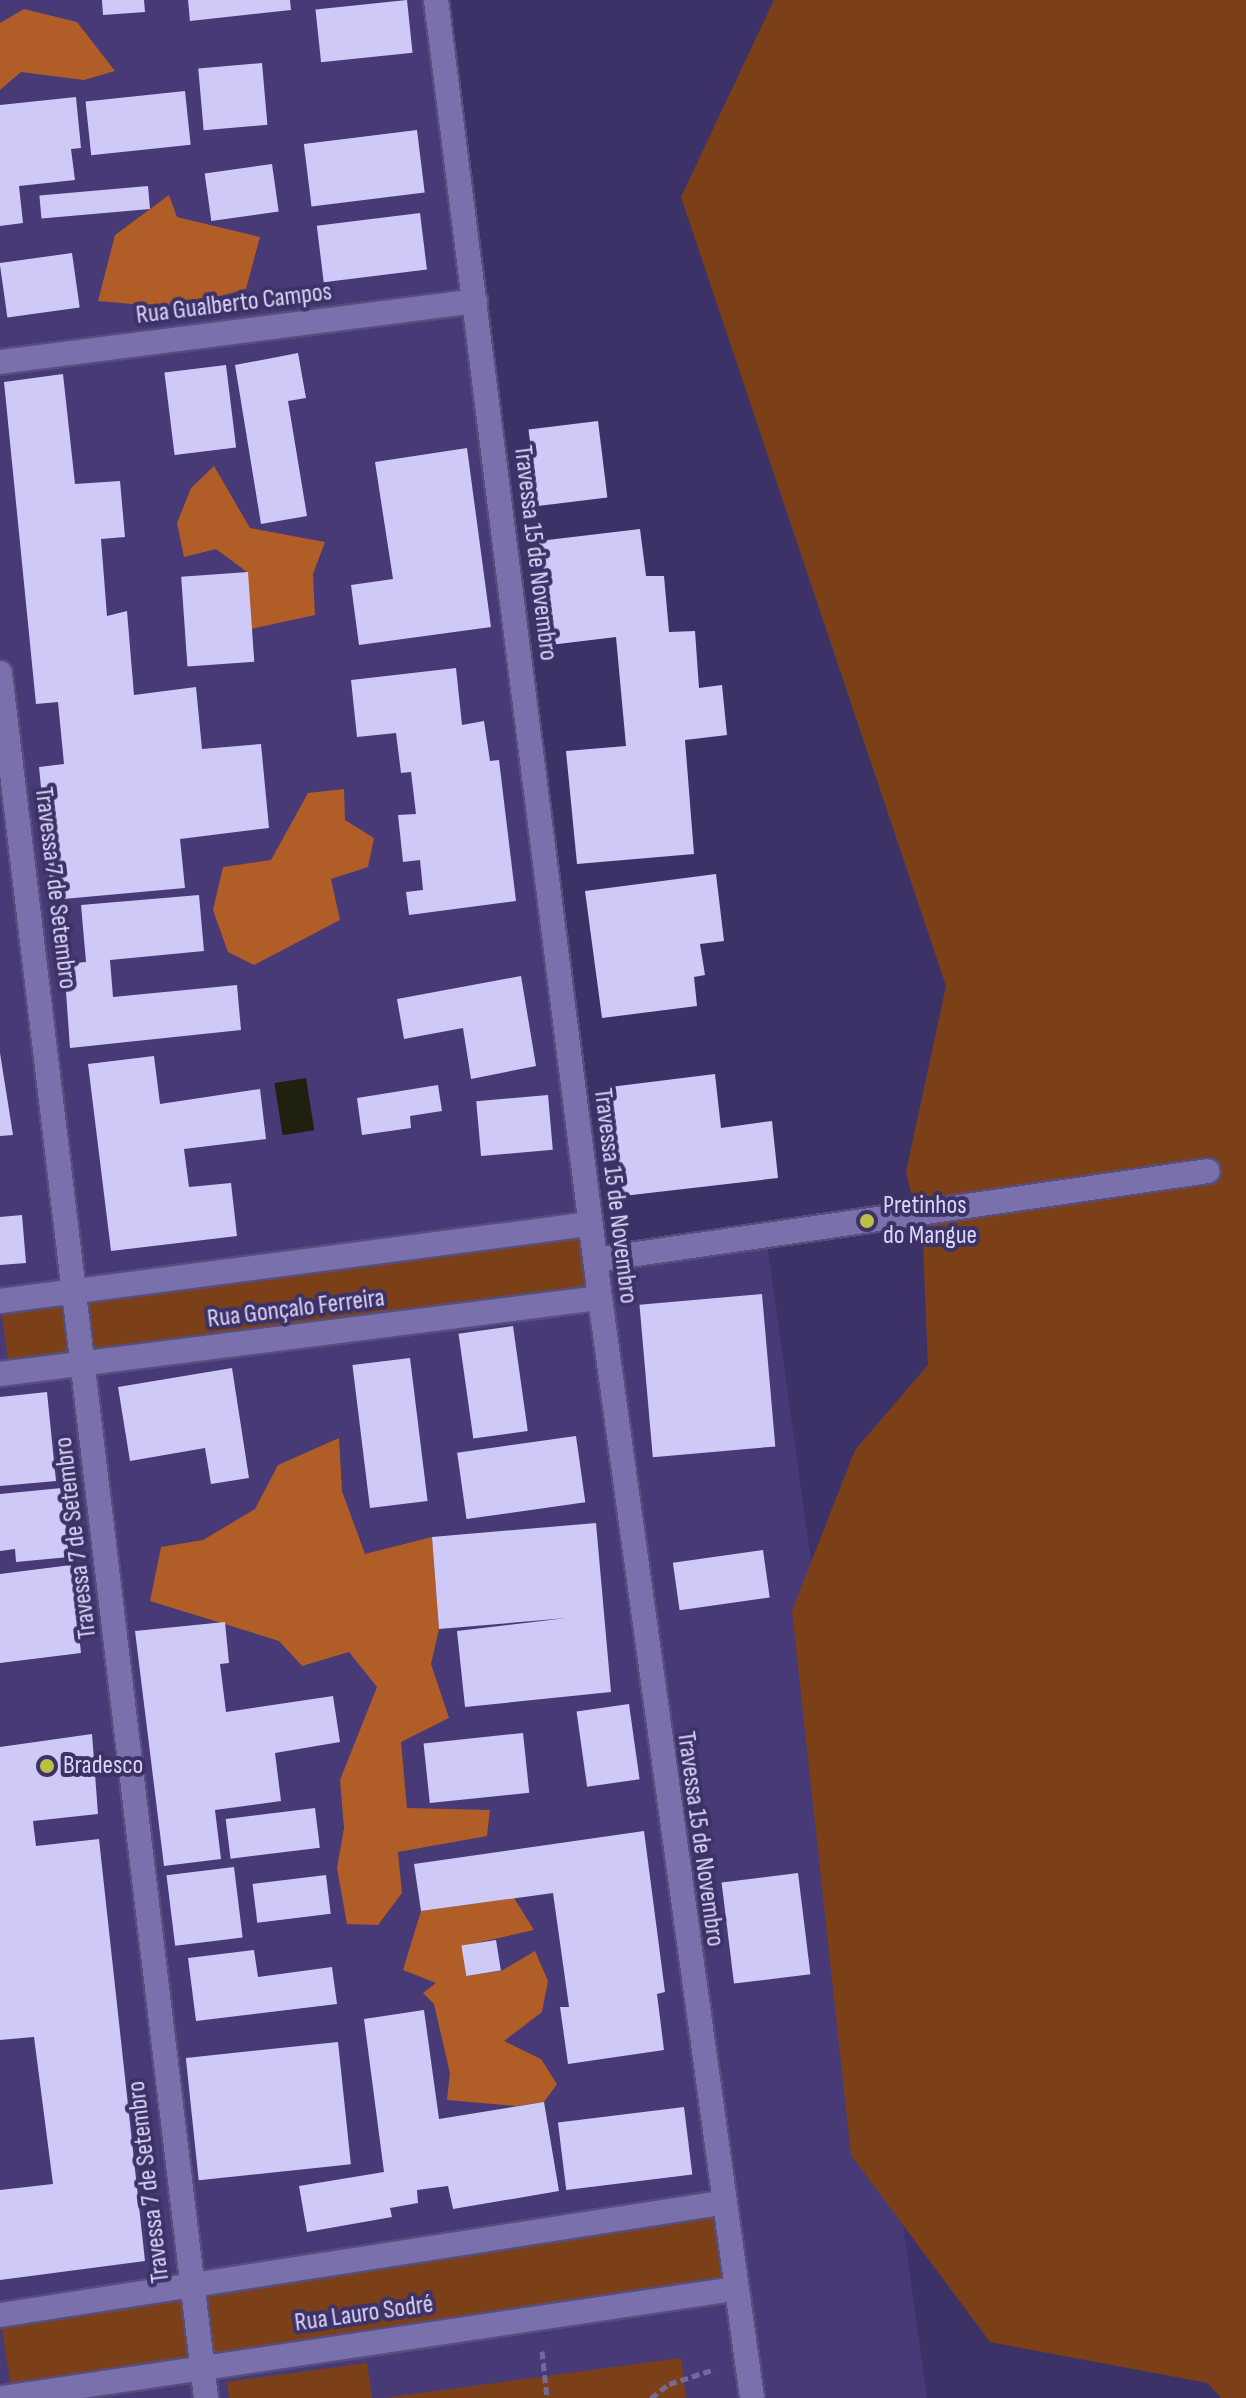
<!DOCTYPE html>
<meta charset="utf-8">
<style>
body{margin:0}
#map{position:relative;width:1246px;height:2398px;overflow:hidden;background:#3d3268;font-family:"Sofia Sans Condensed",sans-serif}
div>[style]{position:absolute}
.built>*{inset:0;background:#473a77}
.green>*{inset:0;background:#7c4018;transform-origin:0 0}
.forest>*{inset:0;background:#b05d27}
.water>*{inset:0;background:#20200e;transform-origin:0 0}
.building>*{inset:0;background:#cfc9f7;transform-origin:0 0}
.path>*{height:5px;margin-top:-2.5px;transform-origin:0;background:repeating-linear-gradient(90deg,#736a99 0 8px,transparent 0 12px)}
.roads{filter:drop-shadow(2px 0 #584d7b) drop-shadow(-2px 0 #584d7b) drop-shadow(0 2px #584d7b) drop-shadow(0 -2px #584d7b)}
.pedestrian>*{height:24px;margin:-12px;padding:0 12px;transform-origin:12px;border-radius:12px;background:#7a70ab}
.minor>*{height:24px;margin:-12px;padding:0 12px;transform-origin:12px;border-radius:12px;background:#7a70ab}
.tertiary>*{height:24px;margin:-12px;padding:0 12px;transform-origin:12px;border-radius:12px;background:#7a70ab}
.dots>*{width:22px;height:22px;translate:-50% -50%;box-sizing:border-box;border:4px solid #3d3268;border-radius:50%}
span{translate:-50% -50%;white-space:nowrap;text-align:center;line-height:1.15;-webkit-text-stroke:8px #3d3268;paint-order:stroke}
.street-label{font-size:26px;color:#dad6f7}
.poi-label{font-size:26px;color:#dad6f7}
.left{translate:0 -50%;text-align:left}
</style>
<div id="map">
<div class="built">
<i style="clip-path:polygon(0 0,434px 0,595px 1260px,766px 1236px,927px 2398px,0 2398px)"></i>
</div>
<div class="green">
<i style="clip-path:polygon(774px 0,1246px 0,1246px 2398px,1221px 2398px,1208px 2383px,990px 2342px,851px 2155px,792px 1611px,855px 1450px,928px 1365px,923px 1244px,906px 1172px,946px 986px,681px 197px)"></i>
<i style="left:590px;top:1224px;width:75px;height:595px;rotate:82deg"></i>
<i style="left:721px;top:2203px;width:87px;height:730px;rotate:81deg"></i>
<i style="clip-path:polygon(681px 2358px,686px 2398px,383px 2398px)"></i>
<i style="clip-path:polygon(367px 2363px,372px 2398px,229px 2398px,227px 2382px)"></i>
</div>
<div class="forest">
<i style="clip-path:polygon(24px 9px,77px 22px,115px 71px,84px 80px,21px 72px,0 90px,0 23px)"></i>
<i style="clip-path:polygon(169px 195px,177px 217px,260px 237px,246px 289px,176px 308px,98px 301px,115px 235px)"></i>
<i style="clip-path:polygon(214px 466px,250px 528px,325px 542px,313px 574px,315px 615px,251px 629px,247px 572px,216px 549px,184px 557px,177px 523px,191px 488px)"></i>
<i style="clip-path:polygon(344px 789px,345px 820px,374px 838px,368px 867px,331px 879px,340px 920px,254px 965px,228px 952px,213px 910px,223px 867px,271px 860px,308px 793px)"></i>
<i style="clip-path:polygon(339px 1438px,342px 1491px,365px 1554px,432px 1537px,439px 1629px,431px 1664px,449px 1718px,401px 1742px,407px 1808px,490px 1810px,487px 1836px,398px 1852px,402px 1893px,378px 1925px,347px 1924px,337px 1868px,344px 1828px,340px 1780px,377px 1687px,349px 1652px,302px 1666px,279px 1641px,150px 1601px,161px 1547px,203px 1540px,255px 1509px,278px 1465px)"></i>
<i style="clip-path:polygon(514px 1898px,534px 1930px,463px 1946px,466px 1976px,501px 1971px,535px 1951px,548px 1981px,542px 2012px,504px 2041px,541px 2059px,557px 2084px,544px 2102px,516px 2106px,447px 2100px,450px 2073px,434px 2004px,423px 1993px,436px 1983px,403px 1970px,421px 1911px)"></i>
</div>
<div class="water">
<i style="left:306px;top:1078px;width:53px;height:32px;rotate:81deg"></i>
</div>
<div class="building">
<i style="clip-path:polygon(102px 0,144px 0,145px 12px,103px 15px)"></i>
<i style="clip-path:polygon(188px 0,290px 0,291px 10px,190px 21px)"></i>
<i style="left:407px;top:0;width:53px;height:92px;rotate:84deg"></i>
<i style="left:262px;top:63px;width:62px;height:64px;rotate:85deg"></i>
<i style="left:185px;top:91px;width:54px;height:100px;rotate:84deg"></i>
<i style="clip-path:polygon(76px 97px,81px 148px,71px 149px,75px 180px,19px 186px,23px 223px,0 226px,0 105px)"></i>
<i style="left:417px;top:130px;width:63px;height:114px;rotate:83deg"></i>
<i style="left:272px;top:164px;width:48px;height:68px;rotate:82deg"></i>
<i style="left:148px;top:186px;width:23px;height:109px;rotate:85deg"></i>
<i style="left:420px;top:213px;width:57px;height:104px;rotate:83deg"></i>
<i style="left:72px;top:253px;width:55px;height:73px;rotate:82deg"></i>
<i style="clip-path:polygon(298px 353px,306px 398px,288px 401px,307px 516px,261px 524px,235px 365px)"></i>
<i style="left:226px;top:365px;width:83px;height:62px;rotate:83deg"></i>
<i style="clip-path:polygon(63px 374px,75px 484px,120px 481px,125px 537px,101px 539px,107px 616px,127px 611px,134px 695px,196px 687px,202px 749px,261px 744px,269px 828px,180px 839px,185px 888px,52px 900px,39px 767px,64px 764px,58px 702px,36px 704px,4px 382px)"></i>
<i style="left:598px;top:421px;width:77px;height:70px;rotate:83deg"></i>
<i style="clip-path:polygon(467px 448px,491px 627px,359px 645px,351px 585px,393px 579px,375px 462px)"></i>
<i style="clip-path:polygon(640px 529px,646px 576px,664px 576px,669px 632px,695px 631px,699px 688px,722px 685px,727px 735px,685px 740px,694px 854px,577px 864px,566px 751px,626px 746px,616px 637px,550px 645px,539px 541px)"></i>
<i style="left:248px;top:572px;width:90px;height:67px;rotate:86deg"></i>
<i style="clip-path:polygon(456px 668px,462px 725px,484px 721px,490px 761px,499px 760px,516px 901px,409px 915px,406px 892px,423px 890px,420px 860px,403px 862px,398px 815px,416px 814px,411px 772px,401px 773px,396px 733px,357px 737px,351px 680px)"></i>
<i style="clip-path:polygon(716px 874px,724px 941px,700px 944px,705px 975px,694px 977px,697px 1006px,602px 1018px,585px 891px)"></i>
<i style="clip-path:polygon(199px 895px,204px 951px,110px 960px,113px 997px,237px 985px,241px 1030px,70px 1048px,64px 964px,86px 962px,81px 905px)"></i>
<i style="clip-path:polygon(521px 976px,536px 1066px,471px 1079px,463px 1028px,404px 1039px,397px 999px)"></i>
<i style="clip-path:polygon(0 1053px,13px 1135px,0 1136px)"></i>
<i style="clip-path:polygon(154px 1056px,160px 1104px,260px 1089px,266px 1139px,184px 1149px,189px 1187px,231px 1183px,237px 1236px,111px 1251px,88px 1064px)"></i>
<i style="clip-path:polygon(715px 1074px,721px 1128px,772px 1121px,778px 1178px,623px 1196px,610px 1087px)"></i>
<i style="clip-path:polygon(438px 1085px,442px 1111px,410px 1116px,411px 1128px,362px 1135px,357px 1098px)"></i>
<i style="left:548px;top:1095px;width:55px;height:72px;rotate:85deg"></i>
<i style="clip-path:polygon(22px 1215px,26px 1263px,0 1265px,0 1217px)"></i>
<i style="left:762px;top:1294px;width:153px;height:123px;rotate:85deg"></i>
<i style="left:513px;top:1326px;width:106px;height:55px;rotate:82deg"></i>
<i style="left:410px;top:1358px;width:144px;height:58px;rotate:83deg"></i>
<i style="clip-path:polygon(232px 1368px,249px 1478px,211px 1484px,205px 1448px,130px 1461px,118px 1387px)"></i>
<i style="clip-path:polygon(47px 1392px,56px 1481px,0 1486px,0 1397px)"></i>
<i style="left:576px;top:1436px;width:67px;height:120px;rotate:82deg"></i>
<i style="clip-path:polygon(62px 1488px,69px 1557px,16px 1562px,15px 1549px,0 1551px,0 1494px)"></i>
<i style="clip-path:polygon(596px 1523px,611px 1692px,465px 1707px,457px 1631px,567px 1618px,439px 1629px,432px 1537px)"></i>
<i style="left:763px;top:1550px;width:48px;height:91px;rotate:82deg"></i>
<i style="clip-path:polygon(71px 1565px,81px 1653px,0 1663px,0 1574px)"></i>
<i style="clip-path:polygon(225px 1622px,229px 1663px,220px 1664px,226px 1712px,333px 1696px,340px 1742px,275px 1753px,281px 1801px,215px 1810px,221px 1859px,164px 1866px,135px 1631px)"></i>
<i style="left:629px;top:1704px;width:76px;height:53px;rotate:82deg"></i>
<i style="left:523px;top:1733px;width:60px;height:100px;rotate:84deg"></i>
<i style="clip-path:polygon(92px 1734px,98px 1814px,33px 1821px,36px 1846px,99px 1839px,145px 2261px,0 2280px,0 2190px,53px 2184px,34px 2037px,0 2040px,0 1747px)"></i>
<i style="left:315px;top:1808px;width:40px;height:90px;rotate:83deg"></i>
<i style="clip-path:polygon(644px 1831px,665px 1992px,657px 1994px,664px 2050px,568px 2064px,560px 2007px,569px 2007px,553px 1893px,421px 1911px,414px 1864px)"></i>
<i style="left:234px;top:1867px;width:71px;height:68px;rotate:83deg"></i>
<i style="left:798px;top:1873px;width:102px;height:77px;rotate:83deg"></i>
<i style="left:326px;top:1875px;width:39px;height:74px;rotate:83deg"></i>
<i style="left:496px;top:1940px;width:31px;height:35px;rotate:81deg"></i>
<i style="clip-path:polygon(254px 1950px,258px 1977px,332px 1967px,337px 2004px,196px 2021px,188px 1958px)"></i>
<i style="clip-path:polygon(424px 2010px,439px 2119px,544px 2102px,559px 2191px,453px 2209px,448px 2186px,417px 2190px,418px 2203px,390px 2208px,392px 2217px,307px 2232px,299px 2186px,384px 2172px,364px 2019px)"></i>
<i style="left:338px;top:2042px;width:123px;height:153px;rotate:84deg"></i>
<i style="left:684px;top:2107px;width:68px;height:127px;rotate:83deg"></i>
</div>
<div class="path">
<i style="left:542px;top:2351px;width:47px;rotate:83.9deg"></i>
<i style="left:651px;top:2398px;width:23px;rotate:-38deg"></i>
<i style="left:669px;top:2384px;width:48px;rotate:-18.1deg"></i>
</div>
<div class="roads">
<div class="pedestrian">
<i style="left:595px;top:1260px;width:619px;rotate:-8.26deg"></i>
</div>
<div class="minor">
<i style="left:0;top:362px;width:479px;rotate:-7.3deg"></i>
<i style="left:0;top:2315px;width:730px;rotate:-8.83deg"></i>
<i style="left:2px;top:2398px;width:740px;rotate:-8.47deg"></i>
</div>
<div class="tertiary">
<i style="left:436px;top:0;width:1308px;rotate:82.8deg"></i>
<i style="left:600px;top:1298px;width:1110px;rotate:82.13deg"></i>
<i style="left:0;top:673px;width:1737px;rotate:83.19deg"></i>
<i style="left:0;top:1301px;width:595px;rotate:-7.44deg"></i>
<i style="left:0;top:1374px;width:605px;rotate:-7.22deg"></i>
</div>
</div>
<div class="dots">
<i style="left:867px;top:1221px;background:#bcbf43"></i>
<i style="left:47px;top:1766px;background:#bcbf43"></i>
</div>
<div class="street-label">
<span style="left:234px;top:304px;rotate:-7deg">Rua Gualberto Campos</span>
<span style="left:535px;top:553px;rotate:83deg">Travessa 15 de Novembro</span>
<span style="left:55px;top:888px;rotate:83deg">Travessa 7 de Setembro</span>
<span style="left:615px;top:1196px;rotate:83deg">Travessa 15 de Novembro</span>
<span style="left:296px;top:1309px;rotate:-7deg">Rua Gonçalo Ferreira</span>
<span style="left:76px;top:1538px;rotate:-97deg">Travessa 7 de Setembro</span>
<span style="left:700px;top:1839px;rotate:82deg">Travessa 15 de Novembro</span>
<span style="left:149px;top:2182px;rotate:-97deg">Travessa 7 de Setembro</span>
<span style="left:364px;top:2314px;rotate:-8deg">Rua Lauro Sodré</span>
</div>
<div class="poi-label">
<span class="left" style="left:883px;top:1221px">Pretinhos<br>do Mangue</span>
<span class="left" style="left:63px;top:1766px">Bradesco</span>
</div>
</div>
